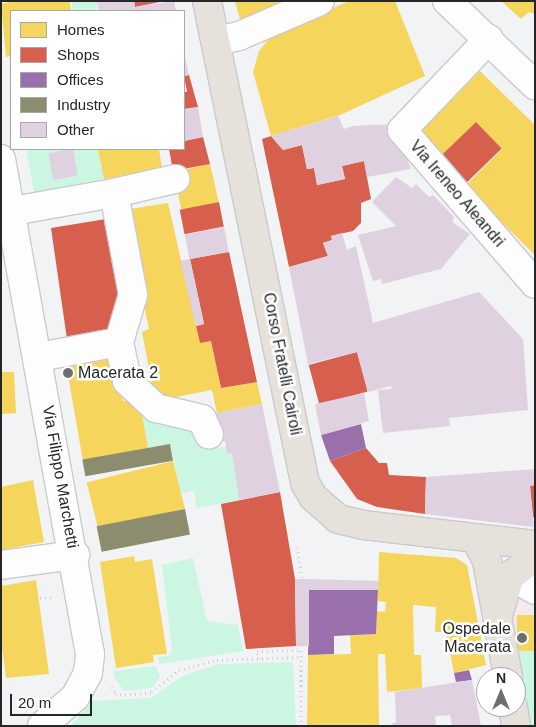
<!DOCTYPE html>
<style>
body{margin:0}
#map{position:relative;width:536px;height:727px;overflow:hidden;background:#f1f3f5;font-family:Helvetica,sans-serif}
div>[style]{position:absolute}
.medical>*{inset:0;background:#f6e9ee}
.green>*{inset:0;background:#caf6e2;transform-origin:0 0}
.homes>*{inset:0;background:#f6d55c;transform-origin:0 0}
.shops>*{inset:0;background:#d6604d;transform-origin:0 0}
.offices>*{inset:0;background:#9970ab}
.industry>*{inset:0;background:#8c8c6e;transform-origin:0 0}
.building>*{inset:0;background:#dfd1df;transform-origin:0 0}
.path>*{height:3px;margin-top:-1.5px;transform-origin:0;background:repeating-linear-gradient(90deg,#d0d0d0 0 1px,transparent 0 5px)}
.roads{filter:drop-shadow(1px 0 #c9cacc) drop-shadow(-1px 0 #c9cacc) drop-shadow(0 1px #c9cacc) drop-shadow(0 -1px #c9cacc)}
.minor>*{height:28px;margin:-14px;padding:0 14px;transform-origin:14px;border-radius:14px;background:#fdfdfe}
.major>*{height:28px;margin:-14px;padding:0 14px;transform-origin:14px;border-radius:14px;background:#e7e1dc}
.dots>*{width:14px;height:14px;translate:-50% -50%;box-sizing:border-box;border:2px solid #fff;border-radius:50%}
span{translate:-50% -50%;white-space:nowrap;text-align:center;line-height:1.15;-webkit-text-stroke:5px #fff;paint-order:stroke}
.street-label{font-size:16px;color:#252627}
.poi-label{font-size:16px;color:#252627}
.left{translate:0 -50%;text-align:left}
.right{translate:-100% -50%;text-align:right}
.frame{position:absolute;inset:0;border:2px solid #252627;pointer-events:none}
.legend{position:absolute;left:10px;top:10px;width:175px;height:140px;box-sizing:border-box;background:#fff;border:1px solid #a8a8a9;margin:0;padding:6px 9px;list-style:none;font-size:15px;color:#252627}
.legend li{display:flex;align-items:center;gap:10px;height:25px}
.legend b{width:25px;border:1px solid #a8a8a9}
.north{position:absolute;left:476px;top:667px;width:50px;height:50px;box-sizing:border-box;background:#fff;border:1px solid #a8a8a9;border-radius:50%;rotate:0deg;font-size:14px;font-weight:700;line-height:20px;text-align:center;color:#252627}
.north::after{content:'';display:block;margin:auto;width:18px;height:22px;background:#6c6e6f;clip-path:polygon(50% 0,100% 100%,50% 72%,0 100%)}
.scale{position:absolute;left:10px;top:694px;width:82px;height:22px;box-sizing:border-box;border:2px solid #252627;border-top:0;padding-left:6px;font-size:15px;line-height:18px;white-space:nowrap;color:#252627;-webkit-text-stroke:4px #fff;paint-order:stroke}
</style>
<div id="map">
<div class="medical">
<i style="clip-path:polygon(535px 572px,535px 726px,523px 726px,511px 649px,511px 604px)"></i>
</div>
<div class="green">
<i style="left:72px;top:1px;width:25px;height:10px"></i>
<i style="clip-path:polygon(26px 149px,98px 149px,104px 179px,34px 192px)"></i>
<i style="clip-path:polygon(139px 398px,201px 424px,213px 448px,226px 447px,227px 454px,232px 453px,239px 500px,197px 508px,194px 491px,181px 494px,170px 444px,148px 448px)"></i>
<i style="clip-path:polygon(193px 558px,207px 621px,238px 625px,243px 651px,159px 664px,158px 657px,170px 655px,172px 648px,162px 565px)"></i>
<i style="clip-path:polygon(535px 651px,535px 726px,530px 726px,519px 652px)"></i>
<i style="clip-path:polygon(293px 662px,296px 726px,71px 726px,92px 701px,151px 698px,183px 676px,219px 664px)"></i>
<i style="clip-path:polygon(156px 666px,160px 677px,152px 688px,124px 691px,113px 675px,115px 671px)"></i>
</div>
<div class="homes">
<i style="clip-path:polygon(14px 1px,70px 1px,71px 11px,11px 11px,11px 56px,6px 57px,1px 4px)"></i>
<i style="clip-path:polygon(235px 1px,277px 1px,279px 8px,241px 23px)"></i>
<i style="clip-path:polygon(349px 1px,395px 1px,425px 76px,340px 115px,271px 136px,253px 72px,259px 51px,272px 35px)"></i>
<i style="clip-path:polygon(501px 1px,535px 1px,535px 14px,529px 12px,521px 19px)"></i>
<i style="clip-path:polygon(480px 71px,535px 125px,535px 255px,465px 186px,502px 149px,476px 122px,441px 156px,419px 133px)"></i>
<i style="clip-path:polygon(98px 149px,159px 149px,162px 168px,104px 179px)"></i>
<i style="left:210px;top:164px;width:39px;height:38px;rotate:77deg"></i>
<i style="clip-path:polygon(168px 203px,200px 343px,211px 341px,221px 388px,257px 382px,262px 404px,217px 413px,212px 390px,155px 401px,142px 332px,149px 329px,124px 210px)"></i>
<i style="clip-path:polygon(114px 350px,123px 401px,139px 398px,148px 448px,83px 461px,65px 358px)"></i>
<i style="clip-path:polygon(1px 372px,14px 372px,16px 413px,1px 414px)"></i>
<i style="left:173px;top:461px;width:49px;height:89px;rotate:76deg"></i>
<i style="clip-path:polygon(33px 480px,44px 542px,1px 550px,1px 487px)"></i>
<i style="clip-path:polygon(379px 552px,456px 558px,467px 565px,486px 665px,454px 673px,446px 632px,435px 632px,436px 607px,413px 605px,414px 655px,421px 655px,422px 688px,387px 692px,385px 654px,378px 654px,379px 726px,307px 726px,308px 655px,351px 654px,350px 635px,376px 634px,377px 611px,385px 612px,386px 602px,378px 601px)"></i>
<i style="clip-path:polygon(134px 556px,135px 562px,152px 559px,167px 654px,153px 655px,154px 662px,116px 668px,100px 562px)"></i>
<i style="clip-path:polygon(36px 580px,49px 674px,6px 678px,1px 640px,1px 586px)"></i>
<i style="left:535px;top:615px;width:36px;height:18px;rotate:90deg"></i>
</div>
<div class="shops">
<i style="clip-path:polygon(134px 1px,160px 1px,160px 2px,135px 7px)"></i>
<i style="clip-path:polygon(189px 75px,198px 107px,184px 109px,184px 92px,187px 92px,184px 76px)"></i>
<i style="left:476px;top:122px;width:37px;height:49px;rotate:46deg"></i>
<i style="clip-path:polygon(271px 136px,283px 150px,302px 145px,307px 169px,314px 168px,317px 185px,345px 179px,342px 166px,364px 161px,371px 199px,361px 203px,361px 223px,353px 231px,331px 236px,332px 240px,323px 243px,328px 256px,289px 267px,262px 139px)"></i>
<i style="clip-path:polygon(203px 137px,210px 164px,173px 171px,169px 149px,184px 149px,184px 141px)"></i>
<i style="left:219px;top:202px;width:25px;height:40px;rotate:79deg"></i>
<i style="clip-path:polygon(106px 219px,121px 302px,104px 340px,68px 346px,51px 228px)"></i>
<i style="clip-path:polygon(229px 252px,257px 382px,221px 388px,211px 341px,200px 343px,196px 326px,204px 324px,190px 259px)"></i>
<i style="left:357px;top:352px;width:41px;height:50px;rotate:75deg"></i>
<i style="clip-path:polygon(366px 448px,379px 463px,387px 463px,389px 475px,426px 477px,425px 514px,377px 507px,357px 499px,330px 461px)"></i>
<i style="clip-path:polygon(535px 485px,535px 517px,533px 517px,530px 486px)"></i>
<i style="clip-path:polygon(280px 492px,295px 579px,296px 646px,246px 649px,221px 504px)"></i>
</div>
<div class="offices">
<i style="clip-path:polygon(361px 424px,366px 448px,330px 461px,321px 435px)"></i>
<i style="clip-path:polygon(309px 590px,378px 590px,376px 634px,334px 636px,334px 654px,308px 655px)"></i>
<i style="clip-path:polygon(469px 670px,472px 680px,456px 682px,454px 673px)"></i>
</div>
<div class="industry">
<i style="left:170px;top:444px;width:17px;height:89px;rotate:80deg"></i>
<i style="left:185px;top:509px;width:26px;height:90px;rotate:79deg"></i>
</div>
<div class="building">
<i style="clip-path:polygon(97px 1px,134px 1px,135px 7px,174px 1px,176px 11px,99px 11px)"></i>
<i style="clip-path:polygon(184px 53px,189px 75px,184px 76px)"></i>
<i style="clip-path:polygon(198px 107px,203px 137px,184px 141px,184px 110px)"></i>
<i style="clip-path:polygon(338px 116px,344px 129px,353px 126px,393px 124px,411px 169px,367px 177px,364px 161px,342px 166px,345px 179px,317px 185px,314px 168px,307px 169px,302px 145px,283px 150px,271px 136px)"></i>
<i style="left:73px;top:149px;width:27px;height:25px;rotate:80deg"></i>
<i style="clip-path:polygon(396px 177px,412px 188px,416px 184px,429px 197px,433px 195px,454px 217px,452px 222px,470px 234px,441px 269px,382px 284px,381px 279px,373px 281px,358px 235px,396px 226px,372px 202px)"></i>
<i style="left:224px;top:227px;width:25px;height:40px;rotate:79deg"></i>
<i style="clip-path:polygon(342px 233px,347px 250px,356px 246px,373px 323px,479px 292px,523px 339px,528px 410px,449px 418px,450px 426px,383px 433px,378px 390px,392px 389px,391px 386px,368px 392px,357px 352px,308px 364px,289px 267px,328px 256px,323px 243px,332px 240px,331px 236px)"></i>
<i style="clip-path:polygon(190px 259px,204px 324px,196px 326px,180px 261px)"></i>
<i style="clip-path:polygon(364px 393px,369px 421px,321px 435px,315px 404px)"></i>
<i style="clip-path:polygon(262px 404px,280px 492px,239px 500px,232px 453px,227px 454px,225px 441px,213px 443px,207px 415px)"></i>
<i style="clip-path:polygon(535px 469px,535px 485px,530px 486px,534px 527px,425px 514px,426px 477px)"></i>
<i style="clip-path:polygon(295px 579px,309px 579px,379px 581px,378px 590px,309px 590px,309px 646px,296px 646px)"></i>
<i style="clip-path:polygon(472px 680px,481px 726px,452px 726px,450px 715px,435px 716px,436px 726px,388px 726px,396px 722px,395px 692px)"></i>
</div>
<div class="path">
<i style="left:297px;top:547px;width:32px;rotate:81deg"></i>
<i style="left:40px;top:598px;width:12px;rotate:-5deg"></i>
<i style="left:258px;top:659px;width:8px;rotate:-97deg"></i>
<i style="left:257px;top:651px;width:44px;rotate:-1.3deg"></i>
<i style="left:111px;top:687px;width:7px;rotate:56deg"></i>
<i style="left:115px;top:693px;width:10px;rotate:11deg"></i>
<i style="left:125px;top:695px;width:27px;rotate:-6deg"></i>
<i style="left:152px;top:692px;width:35px;rotate:-39deg"></i>
<i style="left:179px;top:670px;width:39px;rotate:-15deg"></i>
<i style="left:217px;top:660px;width:83px;rotate:-2.1deg"></i>
<i style="left:301px;top:726px;width:80px;rotate:-90deg"></i>
</div>
<div class="roads">
<div class="minor">
<i style="left:447px;top:1px;width:122px;rotate:43.7deg"></i>
<i style="left:489px;top:39px;width:126px;rotate:133.7deg"></i>
<i style="left:402px;top:130px;width:203px;rotate:49.2deg"></i>
<i style="left:217px;top:41px;width:23px;rotate:-13deg"></i>
<i style="left:239px;top:36px;width:88px;rotate:-23.4deg"></i>
<i style="left:1px;top:159px;width:503px;rotate:79.81deg"></i>
<i style="left:90px;top:654px;width:19px;rotate:96deg"></i>
<i style="left:88px;top:673px;width:27px;rotate:118deg"></i>
<i style="left:75px;top:697px;width:44px;rotate:138.7deg"></i>
<i style="left:114px;top:193px;width:104px;rotate:79.4deg"></i>
<i style="left:133px;top:295px;width:49px;rotate:106.6deg"></i>
<i style="left:119px;top:342px;width:40px;rotate:78deg"></i>
<i style="left:127px;top:381px;width:40px;rotate:43deg"></i>
<i style="left:156px;top:408px;width:47px;rotate:13.4deg"></i>
<i style="left:202px;top:419px;width:17px;rotate:66deg"></i>
<i style="left:1px;top:213px;width:115px;rotate:-10deg"></i>
<i style="left:114px;top:193px;width:63px;rotate:-12.9deg"></i>
<i style="left:39px;top:357px;width:81px;rotate:-10.6deg"></i>
<i style="left:1px;top:565px;width:75px;rotate:-7.7deg"></i>
<i style="left:510px;top:576px;width:29px;rotate:29deg"></i>
</div>
<div class="major">
<i style="left:207px;top:1px;width:492px;rotate:78.5deg"></i>
<i style="left:305px;top:483px;width:16px;rotate:60deg"></i>
<i style="left:313px;top:497px;width:33px;rotate:41deg"></i>
<i style="left:338px;top:519px;width:26px;rotate:13deg"></i>
<i style="left:363px;top:525px;width:173px;rotate:6.6deg"></i>
<i style="left:475px;top:538px;width:26px;rotate:62deg"></i>
<i style="left:487px;top:561px;width:118px;rotate:79.7deg"></i>
<i style="left:499px;top:612px;width:38px;rotate:-73deg"></i>
<i style="left:510px;top:576px;width:31px;rotate:-37deg"></i>
<i style="left:513px;top:707px;width:19px;rotate:81deg"></i>
</div>
</div>
<div class="dots">
<i style="left:68px;top:373px;background:#6c6e6f"></i>
<i style="left:522px;top:638px;background:#6c6e6f"></i>
</div>
<div class="street-label">
<span style="left:457px;top:194px;rotate:49deg">Via Ireneo Aleandri</span>
<span style="left:282px;top:364px;rotate:79deg">Corso Fratelli Cairoli</span>
<span style="left:60px;top:477px;rotate:80deg">Via Filippo Marchetti</span>
</div>
<div class="poi-label">
<span class="left" style="left:78px;top:373px">Macerata 2</span>
<span class="right" style="left:511px;top:638px">Ospedale<br>Macerata</span>
</div>
<div class="frame"></div>
<ul class="legend">
<li><b style="height:14px;background:#f6d55c"></b>Homes</li>
<li><b style="height:14px;background:#d6604d"></b>Shops</li>
<li><b style="height:14px;background:#9970ab"></b>Offices</li>
<li><b style="height:14px;background:#8c8c6e"></b>Industry</li>
<li><b style="height:14px;background:#dfd1df"></b>Other</li>
</ul>
<div class="north">N</div>
<div class="scale">20 m</div>
</div>
